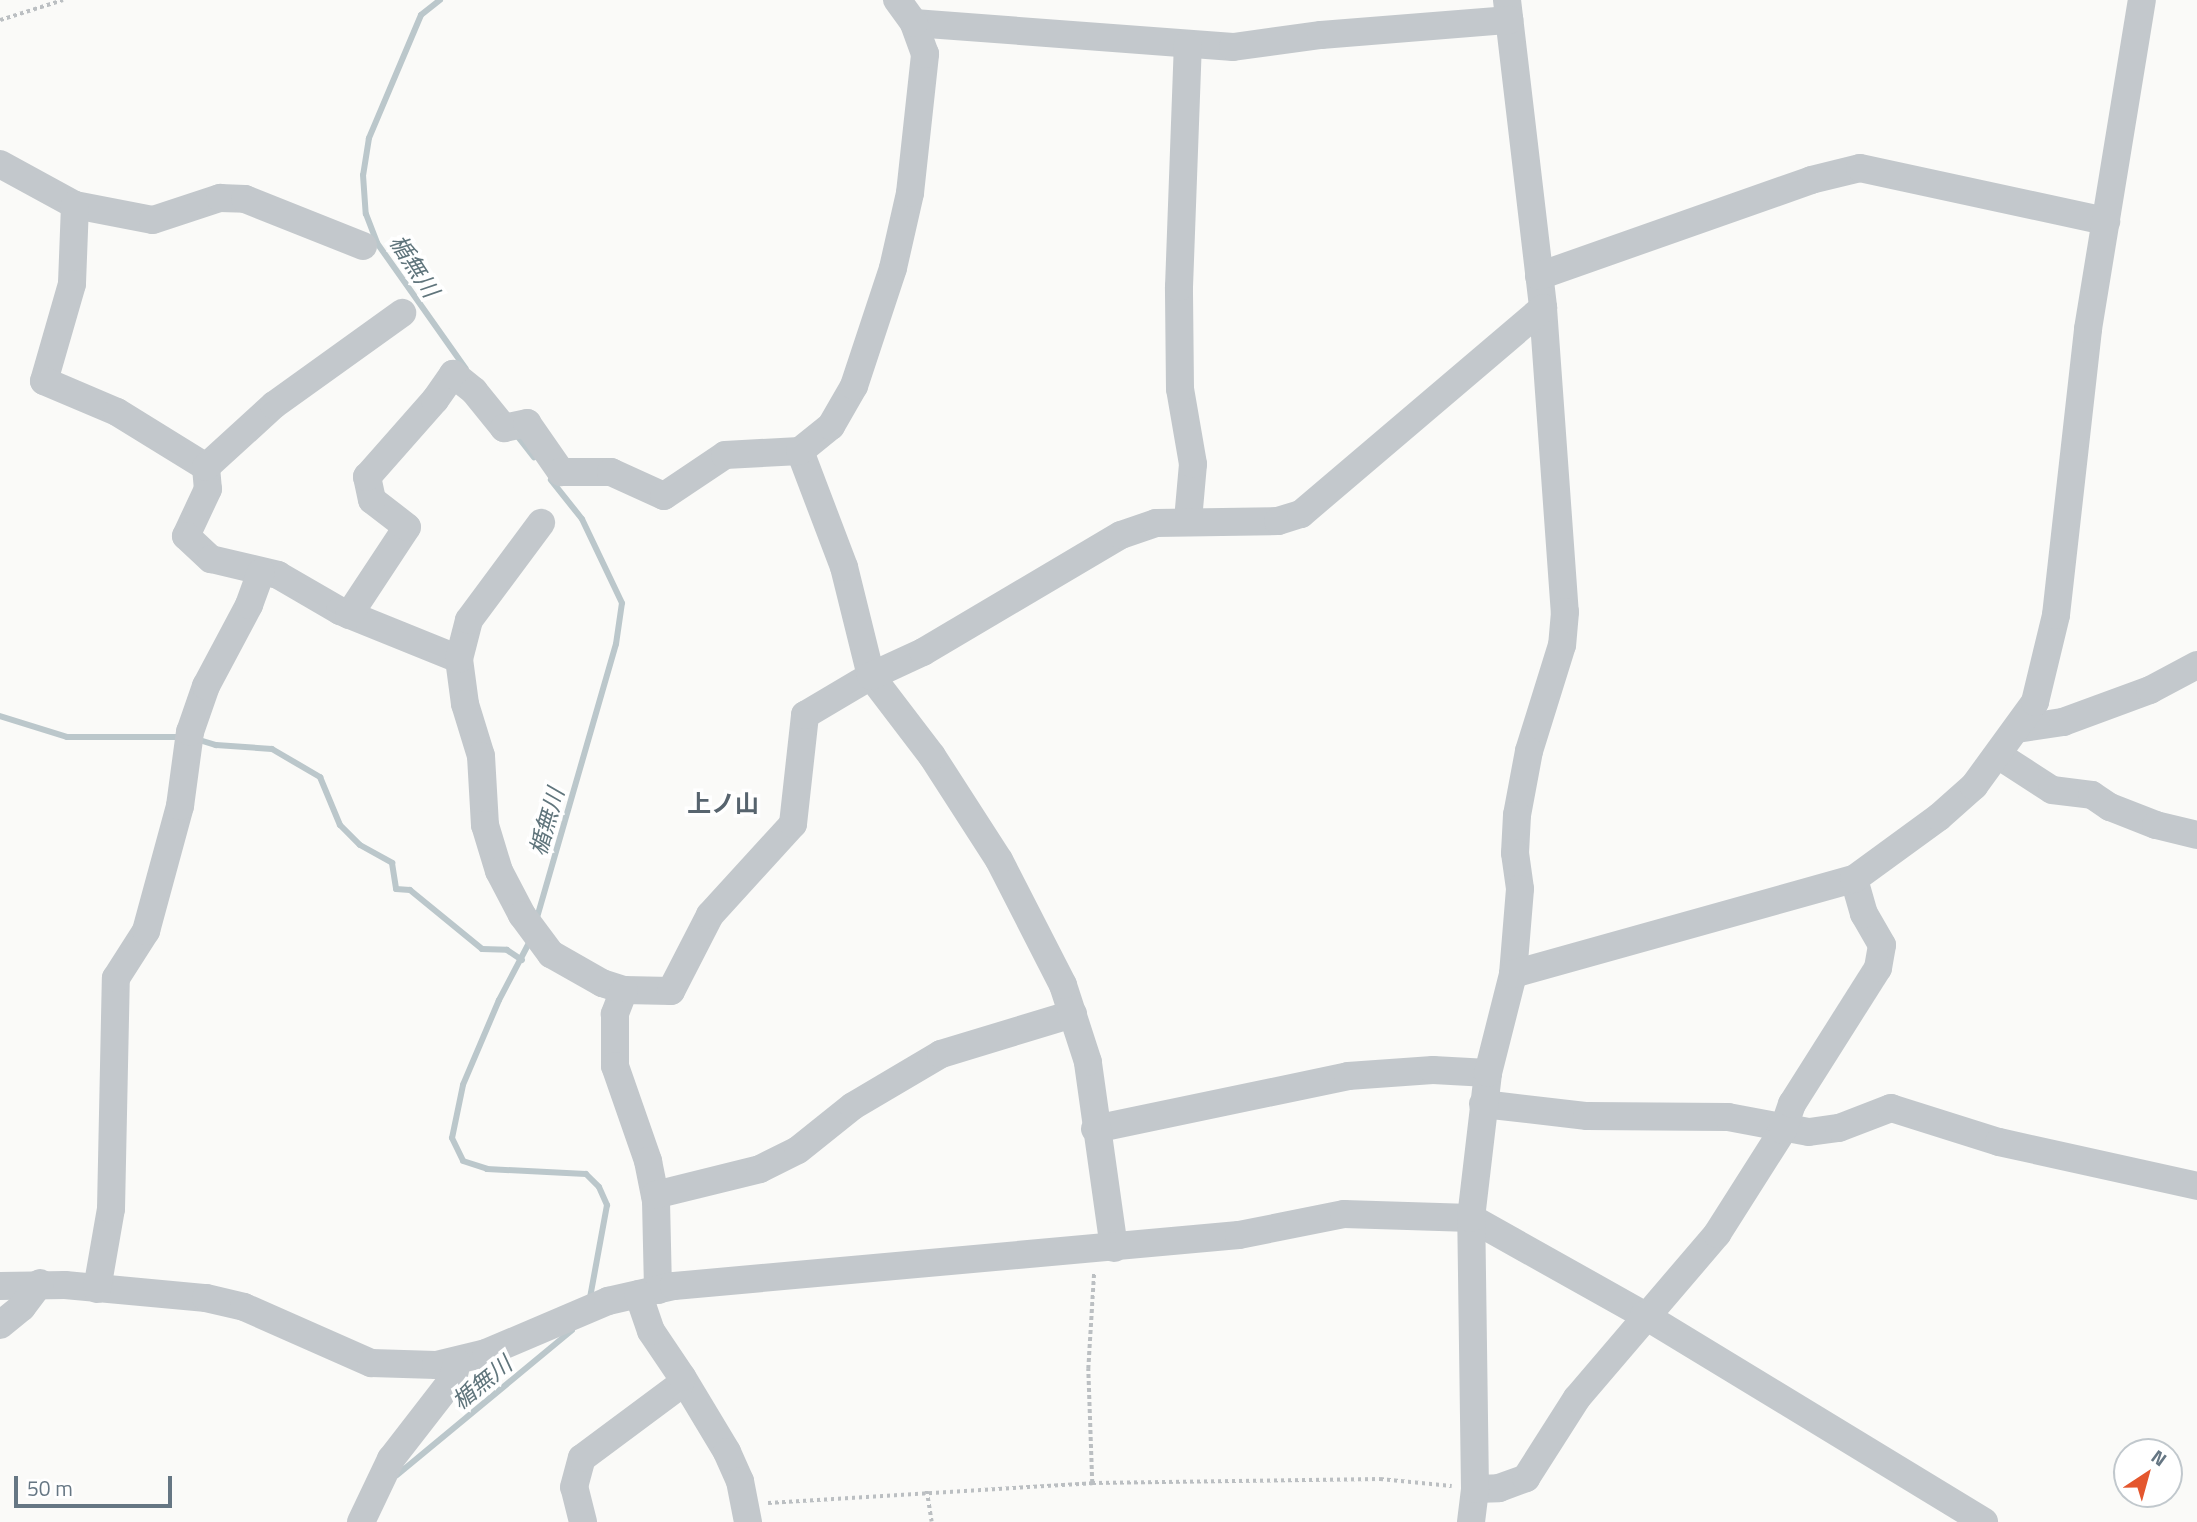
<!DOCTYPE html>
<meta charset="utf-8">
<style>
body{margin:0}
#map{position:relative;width:2197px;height:1522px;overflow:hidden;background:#fafaf8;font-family:"Titillium Web","Noto Sans JP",sans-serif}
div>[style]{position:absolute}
.stream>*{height:6px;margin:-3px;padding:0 3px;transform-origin:3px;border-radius:3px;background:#bbc7cb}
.path>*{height:3.5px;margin-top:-1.75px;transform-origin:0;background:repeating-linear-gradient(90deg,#bbbfc2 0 3.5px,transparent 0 7px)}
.minor>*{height:28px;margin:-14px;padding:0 14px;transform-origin:14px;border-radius:14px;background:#c3c8cc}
span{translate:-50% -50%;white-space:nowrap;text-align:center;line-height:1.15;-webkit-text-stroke:7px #fff;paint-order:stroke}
.water-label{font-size:23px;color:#60757c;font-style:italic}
.quarter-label{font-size:24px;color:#57646e;font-weight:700}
.north{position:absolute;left:2113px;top:1438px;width:70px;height:70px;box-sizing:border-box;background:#fff;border:2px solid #c1c8cd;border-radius:50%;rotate:36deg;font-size:19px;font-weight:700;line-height:28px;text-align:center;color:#657683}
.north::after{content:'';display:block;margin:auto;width:24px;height:32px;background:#e4572e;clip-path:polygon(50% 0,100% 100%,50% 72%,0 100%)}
.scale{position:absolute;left:14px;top:1476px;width:158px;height:32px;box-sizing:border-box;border:4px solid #657683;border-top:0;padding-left:9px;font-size:21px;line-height:24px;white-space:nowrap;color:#657683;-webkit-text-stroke:5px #fff;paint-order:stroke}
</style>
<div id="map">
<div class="stream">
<i style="left:440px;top:0;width:24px;rotate:142deg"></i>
<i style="left:421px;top:15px;width:134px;rotate:112.9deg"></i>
<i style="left:369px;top:138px;width:37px;rotate:99deg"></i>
<i style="left:363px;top:175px;width:39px;rotate:86deg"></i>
<i style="left:366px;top:214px;width:31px;rotate:69deg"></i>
<i style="left:377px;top:243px;width:154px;rotate:54.8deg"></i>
<i style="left:515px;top:433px;width:31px;rotate:52deg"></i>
<i style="left:0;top:716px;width:70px;rotate:17.4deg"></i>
<i style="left:67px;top:737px;width:115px"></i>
<i style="left:196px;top:739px;width:21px;rotate:17deg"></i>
<i style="left:216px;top:745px;width:56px;rotate:4.1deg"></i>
<i style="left:272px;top:749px;width:56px;rotate:30.3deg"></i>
<i style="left:320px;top:777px;width:52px;rotate:67.4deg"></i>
<i style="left:340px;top:825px;width:28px;rotate:45deg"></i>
<i style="left:360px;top:845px;width:37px;rotate:29deg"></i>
<i style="left:392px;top:863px;width:26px;rotate:81deg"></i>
<i style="left:396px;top:889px;width:14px;rotate:4deg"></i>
<i style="left:410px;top:890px;width:93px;rotate:39.3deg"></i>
<i style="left:482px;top:949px;width:25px;rotate:2deg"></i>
<i style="left:507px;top:950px;width:18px;rotate:34deg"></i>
<i style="left:536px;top:921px;width:288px;rotate:-73.9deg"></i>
<i style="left:616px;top:644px;width:41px;rotate:-81.7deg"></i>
<i style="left:622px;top:603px;width:93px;rotate:-115.5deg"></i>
<i style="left:582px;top:519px;width:50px;rotate:-128.5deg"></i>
<i style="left:530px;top:941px;width:67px;rotate:117.7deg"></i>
<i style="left:499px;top:1000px;width:92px;rotate:113deg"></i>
<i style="left:463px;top:1085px;width:54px;rotate:101.7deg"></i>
<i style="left:452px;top:1138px;width:25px;rotate:64deg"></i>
<i style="left:463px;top:1161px;width:25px;rotate:18deg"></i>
<i style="left:487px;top:1169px;width:99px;rotate:2.9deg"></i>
<i style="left:586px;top:1174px;width:18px;rotate:45deg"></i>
<i style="left:599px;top:1187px;width:20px;rotate:66deg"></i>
<i style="left:607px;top:1205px;width:95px;rotate:100.4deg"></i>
<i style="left:397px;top:1475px;width:227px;rotate:-39.6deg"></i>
</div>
<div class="path">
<i style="left:0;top:20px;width:66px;rotate:-17.6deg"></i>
<i style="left:1092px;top:1483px;width:114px;rotate:-92deg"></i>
<i style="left:1088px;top:1369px;width:97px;rotate:-86.5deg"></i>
<i style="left:927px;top:1491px;width:31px;rotate:81deg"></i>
<i style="left:768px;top:1503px;width:325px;rotate:-3.5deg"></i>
<i style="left:1092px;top:1483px;width:288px;rotate:-0.8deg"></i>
<i style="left:1380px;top:1479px;width:72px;rotate:5.6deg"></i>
</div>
<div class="minor">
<i style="left:1507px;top:0;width:310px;rotate:83.3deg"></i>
<i style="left:1543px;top:308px;width:305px;rotate:85.9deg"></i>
<i style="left:1565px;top:612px;width:33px;rotate:95deg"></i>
<i style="left:1562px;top:645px;width:111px;rotate:107.3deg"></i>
<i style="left:1529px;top:751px;width:65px;rotate:100.6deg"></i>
<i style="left:1517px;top:815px;width:38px;rotate:93deg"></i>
<i style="left:1515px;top:853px;width:36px;rotate:82deg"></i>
<i style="left:1520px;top:889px;width:85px;rotate:94.7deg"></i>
<i style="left:914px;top:23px;width:320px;rotate:4.3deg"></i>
<i style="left:1233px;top:47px;width:89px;rotate:-7.8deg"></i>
<i style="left:1321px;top:35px;width:189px;rotate:-4.6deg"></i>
<i style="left:0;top:164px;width:85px;rotate:28.7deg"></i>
<i style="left:75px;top:205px;width:79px;rotate:10.9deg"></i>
<i style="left:153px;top:220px;width:71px;rotate:-18.2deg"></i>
<i style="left:220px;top:198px;width:25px;rotate:2deg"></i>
<i style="left:245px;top:199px;width:127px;rotate:21.7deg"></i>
<i style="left:75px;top:205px;width:79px;rotate:92.2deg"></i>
<i style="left:72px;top:284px;width:101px;rotate:106.1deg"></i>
<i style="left:44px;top:381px;width:79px;rotate:23deg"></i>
<i style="left:117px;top:412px;width:105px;rotate:31.7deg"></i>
<i style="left:206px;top:467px;width:22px;rotate:85deg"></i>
<i style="left:208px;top:489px;width:52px;rotate:115.1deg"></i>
<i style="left:186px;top:536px;width:34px;rotate:43deg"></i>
<i style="left:211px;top:559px;width:69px;rotate:13.4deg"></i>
<i style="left:278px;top:575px;width:72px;rotate:30.1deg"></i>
<i style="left:340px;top:611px;width:128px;rotate:22deg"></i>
<i style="left:459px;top:659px;width:45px;rotate:82.4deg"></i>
<i style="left:465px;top:704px;width:54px;rotate:72.9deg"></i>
<i style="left:481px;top:756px;width:69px;rotate:86.7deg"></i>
<i style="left:485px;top:825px;width:48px;rotate:73.1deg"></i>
<i style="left:499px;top:871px;width:50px;rotate:62.4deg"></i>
<i style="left:522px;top:915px;width:49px;rotate:53.4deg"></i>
<i style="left:551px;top:954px;width:59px;rotate:29.6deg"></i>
<i style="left:602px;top:983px;width:23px;rotate:18deg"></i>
<i style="left:624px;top:990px;width:47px;rotate:1.2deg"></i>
<i style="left:671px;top:991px;width:85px;rotate:-62.8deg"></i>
<i style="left:710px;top:915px;width:123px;rotate:-47.6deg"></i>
<i style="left:793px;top:824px;width:110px;rotate:-83.7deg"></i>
<i style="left:805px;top:715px;width:77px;rotate:-30.6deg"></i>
<i style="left:871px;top:676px;width:112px;rotate:-103.9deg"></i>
<i style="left:844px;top:567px;width:124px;rotate:-110.8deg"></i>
<i style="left:1539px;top:276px;width:288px;rotate:-19.4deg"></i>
<i style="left:1811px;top:180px;width:50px;rotate:-13.8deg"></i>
<i style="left:1860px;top:168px;width:252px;rotate:12.2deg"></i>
<i style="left:206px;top:467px;width:92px;rotate:-42.4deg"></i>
<i style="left:274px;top:405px;width:158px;rotate:-35.7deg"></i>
<i style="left:1188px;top:520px;width:56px;rotate:-84.9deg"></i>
<i style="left:1193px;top:464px;width:76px;rotate:-99.8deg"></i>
<i style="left:1180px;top:389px;width:102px;rotate:-90.6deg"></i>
<i style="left:1179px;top:287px;width:243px;rotate:-87.9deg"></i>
<i style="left:349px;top:615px;width:105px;rotate:-56.6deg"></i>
<i style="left:407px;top:527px;width:44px;rotate:-142.4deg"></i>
<i style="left:372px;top:500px;width:24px;rotate:-102deg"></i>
<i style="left:367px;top:477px;width:103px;rotate:-48.6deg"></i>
<i style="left:435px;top:400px;width:32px;rotate:-55deg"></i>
<i style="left:453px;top:374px;width:27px;rotate:39deg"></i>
<i style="left:474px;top:391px;width:48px;rotate:51deg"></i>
<i style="left:504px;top:428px;width:24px;rotate:-12deg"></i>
<i style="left:527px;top:423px;width:60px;rotate:55.2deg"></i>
<i style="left:561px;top:472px;width:50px"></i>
<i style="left:611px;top:472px;width:58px;rotate:24.4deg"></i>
<i style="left:664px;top:496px;width:73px;rotate:-33.9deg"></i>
<i style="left:725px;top:455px;width:75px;rotate:-3.1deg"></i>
<i style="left:800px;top:451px;width:40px;rotate:-39deg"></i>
<i style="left:831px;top:426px;width:46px;rotate:-60.1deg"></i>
<i style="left:854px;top:386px;width:124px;rotate:-71.7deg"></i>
<i style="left:893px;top:268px;width:77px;rotate:-77.2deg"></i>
<i style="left:910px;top:193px;width:140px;rotate:-83.8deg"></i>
<i style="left:925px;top:54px;width:33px;rotate:-110deg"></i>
<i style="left:914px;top:23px;width:29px;rotate:-126deg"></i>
<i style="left:459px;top:659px;width:40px;rotate:-75.6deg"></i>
<i style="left:469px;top:620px;width:121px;rotate:-53.4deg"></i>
<i style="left:2017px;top:729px;width:47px;rotate:-8.7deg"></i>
<i style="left:2063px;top:722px;width:93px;rotate:-20.2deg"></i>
<i style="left:2150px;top:690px;width:53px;rotate:-28deg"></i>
<i style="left:1998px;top:755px;width:64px;rotate:32.9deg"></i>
<i style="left:2052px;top:790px;width:40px;rotate:7.1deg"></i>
<i style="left:2092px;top:795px;width:22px;rotate:34deg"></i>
<i style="left:2110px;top:807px;width:49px;rotate:21.4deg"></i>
<i style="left:2156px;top:825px;width:42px;rotate:13.7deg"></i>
<i style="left:624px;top:990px;width:26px;rotate:111deg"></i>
<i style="left:615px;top:1014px;width:52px;rotate:90deg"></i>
<i style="left:615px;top:1066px;width:101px;rotate:70.8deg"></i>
<i style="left:648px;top:1161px;width:41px;rotate:78.7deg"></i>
<i style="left:656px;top:1201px;width:89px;rotate:88.7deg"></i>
<i style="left:1483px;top:1104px;width:105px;rotate:6.6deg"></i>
<i style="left:1587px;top:1116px;width:141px;rotate:0.4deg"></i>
<i style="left:1728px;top:1117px;width:82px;rotate:10.5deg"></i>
<i style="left:1809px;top:1132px;width:30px;rotate:-8deg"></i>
<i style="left:1839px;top:1128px;width:56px;rotate:-21deg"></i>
<i style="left:1891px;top:1108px;width:113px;rotate:17.5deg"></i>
<i style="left:1999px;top:1142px;width:203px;rotate:12.5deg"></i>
<i style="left:1095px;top:1129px;width:258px;rotate:-11.8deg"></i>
<i style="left:1348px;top:1076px;width:85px;rotate:-4deg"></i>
<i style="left:1433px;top:1070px;width:55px;rotate:3.1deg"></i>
<i style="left:655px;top:1195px;width:108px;rotate:-13.9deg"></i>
<i style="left:760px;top:1169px;width:42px;rotate:-26.6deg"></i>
<i style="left:798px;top:1150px;width:70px;rotate:-38.7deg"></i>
<i style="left:853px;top:1106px;width:102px;rotate:-30.6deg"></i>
<i style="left:941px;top:1054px;width:138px;rotate:-16.9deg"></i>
<i style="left:1114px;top:1248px;width:188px;rotate:-98deg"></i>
<i style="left:1088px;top:1062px;width:81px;rotate:-108deg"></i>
<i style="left:1063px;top:985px;width:140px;rotate:-117.1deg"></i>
<i style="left:999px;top:860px;width:124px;rotate:-122.8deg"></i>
<i style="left:932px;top:756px;width:101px;rotate:-127.3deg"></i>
<i style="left:871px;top:676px;width:57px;rotate:-24.8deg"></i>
<i style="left:923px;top:652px;width:230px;rotate:-30.6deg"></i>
<i style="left:1121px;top:535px;width:37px;rotate:-19deg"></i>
<i style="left:1156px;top:523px;width:122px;rotate:-0.9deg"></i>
<i style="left:1278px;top:521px;width:24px;rotate:-17deg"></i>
<i style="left:1301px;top:514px;width:318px;rotate:-40.4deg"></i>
<i style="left:0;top:1286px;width:65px;rotate:-0.9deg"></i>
<i style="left:65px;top:1285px;width:142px;rotate:5.3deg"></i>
<i style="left:206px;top:1298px;width:39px;rotate:13deg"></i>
<i style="left:244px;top:1307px;width:139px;rotate:23.8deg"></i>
<i style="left:371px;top:1363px;width:65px;rotate:1.8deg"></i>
<i style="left:436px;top:1365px;width:51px;rotate:-13.5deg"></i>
<i style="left:486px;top:1353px;width:133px;rotate:-23.1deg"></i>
<i style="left:608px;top:1301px;width:68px;rotate:-12.8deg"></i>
<i style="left:674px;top:1286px;width:567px;rotate:-5.16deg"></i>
<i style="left:1239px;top:1235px;width:107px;rotate:-11.3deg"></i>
<i style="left:1344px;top:1214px;width:127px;rotate:1.8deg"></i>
<i style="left:1471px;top:1218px;width:198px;rotate:29.3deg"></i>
<i style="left:1644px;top:1315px;width:398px;rotate:31.3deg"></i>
<i style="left:97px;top:1289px;width:81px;rotate:-80.1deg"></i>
<i style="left:111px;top:1209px;width:231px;rotate:-88.8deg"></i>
<i style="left:116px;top:978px;width:56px;rotate:-57.4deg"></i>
<i style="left:146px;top:931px;width:130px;rotate:-74.8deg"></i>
<i style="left:180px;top:806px;width:75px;rotate:-82.3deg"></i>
<i style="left:190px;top:732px;width:49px;rotate:-70.8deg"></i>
<i style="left:206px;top:686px;width:92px;rotate:-62deg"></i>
<i style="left:249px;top:605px;width:35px;rotate:-70deg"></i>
<i style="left:0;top:1325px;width:28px;rotate:-39deg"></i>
<i style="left:22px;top:1307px;width:30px;rotate:-53deg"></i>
<i style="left:682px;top:1377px;width:87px;rotate:59deg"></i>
<i style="left:727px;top:1452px;width:32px;rotate:66deg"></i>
<i style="left:740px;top:1481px;width:42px;rotate:79deg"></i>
<i style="left:1475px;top:1489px;width:24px;rotate:-2deg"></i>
<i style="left:1499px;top:1488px;width:29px;rotate:-20deg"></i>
<i style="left:1526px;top:1478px;width:95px;rotate:-57.5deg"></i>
<i style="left:1577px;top:1398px;width:216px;rotate:-49.5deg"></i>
<i style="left:1717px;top:1234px;width:123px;rotate:-57.6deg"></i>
<i style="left:1783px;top:1130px;width:28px;rotate:-71deg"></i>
<i style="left:1792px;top:1104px;width:161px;rotate:-57.7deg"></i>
<i style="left:1878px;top:968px;width:23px;rotate:-80deg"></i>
<i style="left:1882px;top:945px;width:36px;rotate:-120deg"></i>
<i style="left:1864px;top:914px;width:36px;rotate:-106deg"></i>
<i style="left:361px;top:1522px;width:70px;rotate:-64.5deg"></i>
<i style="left:391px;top:1459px;width:101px;rotate:-52.2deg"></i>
<i style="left:453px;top:1379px;width:17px;rotate:-77deg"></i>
<i style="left:583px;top:1522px;width:36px;rotate:-104deg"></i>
<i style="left:574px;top:1487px;width:30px;rotate:-75deg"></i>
<i style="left:582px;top:1458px;width:121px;rotate:-36.6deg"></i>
<i style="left:679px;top:1386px;width:9px;rotate:-72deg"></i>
<i style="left:682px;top:1377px;width:55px;rotate:-124deg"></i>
<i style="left:651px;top:1331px;width:39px;rotate:-109deg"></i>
<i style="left:1471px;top:1522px;width:33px;rotate:-83deg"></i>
<i style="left:1475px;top:1489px;width:271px;rotate:-90.8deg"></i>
<i style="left:1471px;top:1218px;width:146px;rotate:-83.3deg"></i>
<i style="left:1488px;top:1073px;width:102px;rotate:-75.8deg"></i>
<i style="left:1513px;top:974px;width:354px;rotate:-15.6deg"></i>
<i style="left:1854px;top:879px;width:105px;rotate:-36.1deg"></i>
<i style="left:1939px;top:817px;width:47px;rotate:-41.5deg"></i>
<i style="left:1974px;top:786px;width:104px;rotate:-54deg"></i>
<i style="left:2035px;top:702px;width:89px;rotate:-76.4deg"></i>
<i style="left:2056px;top:615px;width:288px;rotate:-83.6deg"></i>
<i style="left:2088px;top:329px;width:333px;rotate:-80.7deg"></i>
</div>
<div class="water-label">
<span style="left:414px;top:266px;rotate:57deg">楯無川</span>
<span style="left:547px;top:822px;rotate:-74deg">楯無川</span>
<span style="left:482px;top:1383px;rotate:-39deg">楯無川</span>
</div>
<div class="quarter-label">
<span style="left:723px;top:804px">上ノ山</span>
</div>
<div class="north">N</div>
<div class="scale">50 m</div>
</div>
